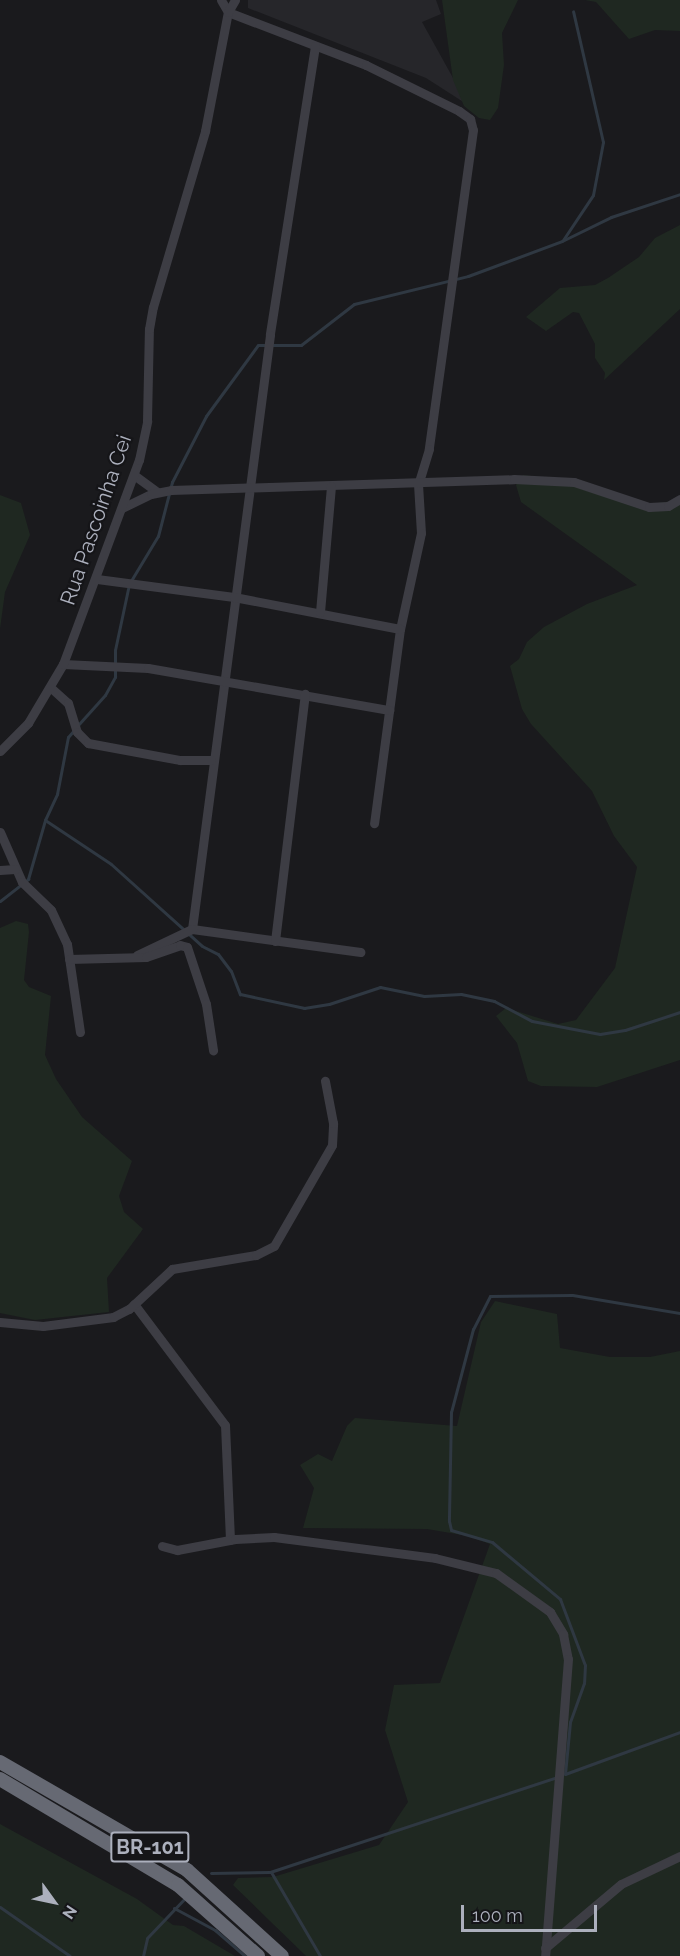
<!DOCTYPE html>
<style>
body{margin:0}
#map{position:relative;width:680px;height:1956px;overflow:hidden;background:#1a1a1d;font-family:Raleway,sans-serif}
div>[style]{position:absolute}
.built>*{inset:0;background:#26262a}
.green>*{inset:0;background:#1f2821}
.stream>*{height:3px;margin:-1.5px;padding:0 1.5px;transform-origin:1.5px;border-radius:1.5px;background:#2f3842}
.minor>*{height:9px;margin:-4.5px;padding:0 4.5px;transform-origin:4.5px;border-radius:4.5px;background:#3d3d44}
.highway>*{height:14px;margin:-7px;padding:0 7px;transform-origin:7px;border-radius:7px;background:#666973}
span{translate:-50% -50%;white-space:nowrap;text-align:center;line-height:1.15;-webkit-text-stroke:4.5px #151518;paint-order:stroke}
.shield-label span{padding:2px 4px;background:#151518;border:2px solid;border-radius:4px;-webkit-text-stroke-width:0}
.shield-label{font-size:20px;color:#acb0bd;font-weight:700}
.street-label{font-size:21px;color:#acb0bd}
.north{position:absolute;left:24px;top:1872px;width:60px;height:60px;-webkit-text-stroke:4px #151518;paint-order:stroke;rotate:123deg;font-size:16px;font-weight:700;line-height:24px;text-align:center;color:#acb0bd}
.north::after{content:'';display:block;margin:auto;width:21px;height:27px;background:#acb0bd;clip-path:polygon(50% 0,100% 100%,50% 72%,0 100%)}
.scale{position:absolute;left:461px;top:1905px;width:136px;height:27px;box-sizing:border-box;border:3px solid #acb0bd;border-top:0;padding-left:8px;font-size:18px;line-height:21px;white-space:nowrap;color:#acb0bd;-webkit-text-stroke:4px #151518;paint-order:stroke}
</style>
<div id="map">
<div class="built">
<i style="clip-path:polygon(248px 0,436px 0,441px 14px,422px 22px,468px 105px,426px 78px,248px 8px)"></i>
</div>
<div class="green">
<i style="clip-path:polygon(442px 0,518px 0,502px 33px,504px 65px,498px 108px,490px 120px,479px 118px,464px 106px,453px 80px)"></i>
<i style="clip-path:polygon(585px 0,680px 0,680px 31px,655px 30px,629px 39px,596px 2px)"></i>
<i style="clip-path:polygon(680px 225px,680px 309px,604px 380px,605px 373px,595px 358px,595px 344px,579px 313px,573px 312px,546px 331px,526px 317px,560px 288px,595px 285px,608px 278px,639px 257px,655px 238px)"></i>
<i style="clip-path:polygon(523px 475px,577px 481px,650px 504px,680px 500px,680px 1060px,597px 1087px,541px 1086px,528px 1081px,517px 1043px,496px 1016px,506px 1008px,558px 1024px,576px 1020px,615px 968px,637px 867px,614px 836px,592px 791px,531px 724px,522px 709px,510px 666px,519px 659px,527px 642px,544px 627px,587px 604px,637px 585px,521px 502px,516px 485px)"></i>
<i style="clip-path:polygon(0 495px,21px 503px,30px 535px,5px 592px,0 629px)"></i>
<i style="clip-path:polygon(16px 921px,28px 924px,29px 932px,24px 980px,29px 987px,51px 996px,45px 1055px,56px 1079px,82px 1117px,132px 1161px,119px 1196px,124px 1212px,143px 1229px,107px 1278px,109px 1312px,35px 1320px,0 1313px,0 928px)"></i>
<i style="clip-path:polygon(495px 1301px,557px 1314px,560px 1348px,610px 1357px,650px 1357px,680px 1351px,680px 1956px,306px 1956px,233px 1885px,238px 1878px,273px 1877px,379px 1845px,408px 1802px,385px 1730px,394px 1685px,440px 1683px,490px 1544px,468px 1536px,427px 1529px,303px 1528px,314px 1488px,300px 1465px,318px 1454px,332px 1461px,347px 1426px,355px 1418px,457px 1426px,481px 1322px)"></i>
<i style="clip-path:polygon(0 1824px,137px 1899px,173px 1925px,184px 1926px,235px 1956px,0 1956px)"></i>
</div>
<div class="stream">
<i style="left:563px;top:240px;width:54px;rotate:-56.3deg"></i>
<i style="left:593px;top:195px;width:54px;rotate:-79.3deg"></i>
<i style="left:603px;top:142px;width:134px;rotate:-102.9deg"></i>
<i style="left:78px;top:725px;width:40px;rotate:-48deg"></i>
<i style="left:105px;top:695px;width:21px;rotate:-61deg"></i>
<i style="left:115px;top:677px;width:27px;rotate:-90deg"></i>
<i style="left:115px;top:650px;width:67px;rotate:-78deg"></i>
<i style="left:129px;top:584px;width:56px;rotate:-58.9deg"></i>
<i style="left:158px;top:536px;width:56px;rotate:-75.5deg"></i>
<i style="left:172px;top:482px;width:74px;rotate:-62.7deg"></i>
<i style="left:206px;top:416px;width:88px;rotate:-53.8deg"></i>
<i style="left:258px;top:345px;width:43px"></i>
<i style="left:301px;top:345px;width:67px;rotate:-37.7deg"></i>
<i style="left:354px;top:304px;width:117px;rotate:-13.8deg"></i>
<i style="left:468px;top:276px;width:100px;rotate:-20.4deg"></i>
<i style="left:562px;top:241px;width:55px;rotate:-26.1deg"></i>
<i style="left:611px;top:217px;width:73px;rotate:-18.4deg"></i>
<i style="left:45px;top:820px;width:79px;rotate:33.7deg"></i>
<i style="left:111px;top:864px;width:122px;rotate:42deg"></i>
<i style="left:202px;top:946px;width:18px;rotate:27deg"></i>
<i style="left:218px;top:954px;width:21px;rotate:53deg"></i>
<i style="left:231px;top:971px;width:25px;rotate:69deg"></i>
<i style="left:240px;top:994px;width:66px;rotate:12.3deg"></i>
<i style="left:304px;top:1008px;width:25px;rotate:-9deg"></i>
<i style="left:329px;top:1004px;width:54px;rotate:-18.4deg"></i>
<i style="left:380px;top:987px;width:45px;rotate:11.6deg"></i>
<i style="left:424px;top:996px;width:37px;rotate:-3deg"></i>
<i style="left:461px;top:994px;width:34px;rotate:12deg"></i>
<i style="left:494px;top:1001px;width:43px;rotate:27.8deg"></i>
<i style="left:532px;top:1021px;width:69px;rotate:10.8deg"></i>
<i style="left:600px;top:1034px;width:25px;rotate:-9deg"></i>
<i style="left:625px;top:1030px;width:58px;rotate:-18.1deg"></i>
<i style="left:0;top:901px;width:36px;rotate:-38deg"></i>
<i style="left:28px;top:879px;width:61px;rotate:-73.9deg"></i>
<i style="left:45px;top:820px;width:29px;rotate:-65deg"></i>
<i style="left:57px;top:794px;width:58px;rotate:-79.1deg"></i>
<i style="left:68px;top:737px;width:9px;rotate:-49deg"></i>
<i style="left:680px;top:1313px;width:109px;rotate:-170.5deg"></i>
<i style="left:572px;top:1295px;width:82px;rotate:179.3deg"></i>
<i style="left:490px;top:1296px;width:37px;rotate:117deg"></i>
<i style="left:473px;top:1329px;width:86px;rotate:104.8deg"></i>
<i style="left:451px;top:1412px;width:109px;rotate:91.1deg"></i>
<i style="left:449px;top:1521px;width:9px;rotate:77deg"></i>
<i style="left:451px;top:1530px;width:43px;rotate:16.3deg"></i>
<i style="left:492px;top:1542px;width:89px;rotate:40deg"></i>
<i style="left:560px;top:1599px;width:71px;rotate:69.3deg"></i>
<i style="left:585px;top:1665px;width:18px;rotate:93deg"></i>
<i style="left:584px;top:1683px;width:41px;rotate:109.7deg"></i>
<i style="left:570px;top:1722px;width:52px;rotate:95.5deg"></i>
<i style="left:565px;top:1774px;width:122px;rotate:-20.1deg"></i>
<i style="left:271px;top:1872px;width:97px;rotate:59.7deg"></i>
<i style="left:211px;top:1873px;width:59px;rotate:-1deg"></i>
<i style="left:270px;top:1872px;width:299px;rotate:-18.3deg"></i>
<i style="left:0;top:1907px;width:85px;rotate:35deg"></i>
<i style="left:174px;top:1908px;width:47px;rotate:28.2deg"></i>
<i style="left:215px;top:1930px;width:40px;rotate:41deg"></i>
<i style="left:143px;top:1956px;width:18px;rotate:-77deg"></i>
<i style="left:147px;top:1938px;width:57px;rotate:-46.4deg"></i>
</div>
<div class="minor">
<i style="left:221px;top:0;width:14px;rotate:60deg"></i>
<i style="left:228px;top:12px;width:148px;rotate:21deg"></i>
<i style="left:366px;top:65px;width:104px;rotate:26.3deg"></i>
<i style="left:459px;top:111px;width:14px;rotate:36deg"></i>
<i style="left:470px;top:119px;width:11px;rotate:75deg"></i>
<i style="left:473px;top:130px;width:322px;rotate:97.9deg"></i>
<i style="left:429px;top:449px;width:37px;rotate:107deg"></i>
<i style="left:418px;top:484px;width:49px;rotate:86.5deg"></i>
<i style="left:421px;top:533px;width:98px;rotate:102.3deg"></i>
<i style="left:400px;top:629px;width:196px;rotate:97.6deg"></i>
<i style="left:315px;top:46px;width:292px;rotate:98.9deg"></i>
<i style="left:270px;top:335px;width:599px;rotate:97.48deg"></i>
<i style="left:192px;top:929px;width:170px;rotate:7.8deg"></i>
<i style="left:134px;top:475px;width:29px;rotate:36deg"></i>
<i style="left:122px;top:508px;width:32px;rotate:-26deg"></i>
<i style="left:151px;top:494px;width:20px;rotate:-11deg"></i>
<i style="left:171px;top:490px;width:343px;rotate:-1.8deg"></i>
<i style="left:514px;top:479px;width:60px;rotate:2.9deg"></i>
<i style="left:574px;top:482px;width:79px;rotate:18.4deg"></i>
<i style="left:649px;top:507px;width:19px;rotate:-3deg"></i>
<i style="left:668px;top:506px;width:14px;rotate:-30deg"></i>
<i style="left:97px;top:579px;width:138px;rotate:7.5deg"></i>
<i style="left:234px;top:597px;width:169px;rotate:10.9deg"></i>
<i style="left:320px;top:612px;width:126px;rotate:-85deg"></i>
<i style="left:63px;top:664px;width:85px;rotate:2.7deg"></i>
<i style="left:148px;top:668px;width:245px;rotate:9.9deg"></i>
<i style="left:50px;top:687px;width:24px;rotate:42deg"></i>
<i style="left:68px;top:703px;width:30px;rotate:73deg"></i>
<i style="left:77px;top:732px;width:16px;rotate:45deg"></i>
<i style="left:88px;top:743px;width:94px;rotate:10.5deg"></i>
<i style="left:180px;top:760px;width:31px"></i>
<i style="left:0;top:751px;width:40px;rotate:-45deg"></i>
<i style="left:28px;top:723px;width:69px;rotate:-59.3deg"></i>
<i style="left:63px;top:664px;width:218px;rotate:-69.6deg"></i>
<i style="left:139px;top:460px;width:40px;rotate:-78deg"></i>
<i style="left:147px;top:421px;width:92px;rotate:-88.8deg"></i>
<i style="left:149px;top:329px;width:22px;rotate:-80deg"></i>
<i style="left:153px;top:307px;width:184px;rotate:-73.5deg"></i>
<i style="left:205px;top:131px;width:121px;rotate:-79.1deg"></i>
<i style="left:228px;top:12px;width:14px;rotate:-60deg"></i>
<i style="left:0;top:832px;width:55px;rotate:66.3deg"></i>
<i style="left:22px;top:882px;width:40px;rotate:44deg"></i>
<i style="left:51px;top:910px;width:38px;rotate:65deg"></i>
<i style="left:67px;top:944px;width:89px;rotate:81.6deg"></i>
<i style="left:0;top:870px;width:15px;rotate:-4deg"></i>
<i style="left:275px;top:941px;width:249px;rotate:-83.1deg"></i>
<i style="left:137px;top:955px;width:61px;rotate:-25.3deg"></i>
<i style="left:69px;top:959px;width:77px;rotate:-1.5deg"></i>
<i style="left:146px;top:957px;width:36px;rotate:-19deg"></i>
<i style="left:180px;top:945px;width:7px;rotate:16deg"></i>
<i style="left:187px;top:947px;width:60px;rotate:71.6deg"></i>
<i style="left:206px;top:1004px;width:47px;rotate:81.3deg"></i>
<i style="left:134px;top:1304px;width:151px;rotate:53.1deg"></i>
<i style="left:225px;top:1425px;width:115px;rotate:87.5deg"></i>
<i style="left:0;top:1322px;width:43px;rotate:5.3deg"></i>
<i style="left:43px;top:1326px;width:71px;rotate:-7.3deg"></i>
<i style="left:113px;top:1317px;width:18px;rotate:-27deg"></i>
<i style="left:129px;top:1309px;width:59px;rotate:-42.9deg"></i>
<i style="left:172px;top:1269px;width:85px;rotate:-9.5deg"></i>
<i style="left:256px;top:1255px;width:20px;rotate:-27deg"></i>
<i style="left:274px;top:1246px;width:116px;rotate:-60.1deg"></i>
<i style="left:332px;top:1145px;width:22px;rotate:-87deg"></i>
<i style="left:333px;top:1123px;width:43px;rotate:-100.8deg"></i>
<i style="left:162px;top:1546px;width:16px;rotate:15deg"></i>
<i style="left:177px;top:1550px;width:59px;rotate:-10.7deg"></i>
<i style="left:235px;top:1539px;width:39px;rotate:-3deg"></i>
<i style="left:274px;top:1537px;width:162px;rotate:7.4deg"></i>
<i style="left:435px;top:1558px;width:63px;rotate:13.8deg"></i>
<i style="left:496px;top:1573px;width:67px;rotate:35.8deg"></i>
<i style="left:550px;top:1612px;width:26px;rotate:59deg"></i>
<i style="left:563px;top:1634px;width:25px;rotate:79deg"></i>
<i style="left:568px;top:1659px;width:298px;rotate:94.4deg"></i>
<i style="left:545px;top:1948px;width:99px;rotate:-40.1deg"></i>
<i style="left:621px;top:1884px;width:65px;rotate:-25.4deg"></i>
</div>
<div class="highway">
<i style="left:0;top:1762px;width:216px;rotate:30deg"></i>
<i style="left:187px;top:1870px;width:128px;rotate:42.2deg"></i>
<i style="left:0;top:1779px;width:207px;rotate:30.8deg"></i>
<i style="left:178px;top:1885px;width:107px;rotate:41.6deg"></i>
</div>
<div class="shield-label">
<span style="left:150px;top:1847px">BR-101</span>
</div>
<div class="street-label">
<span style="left:96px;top:520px;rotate:-71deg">Rua Pascoinha Cei</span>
</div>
<div class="north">N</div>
<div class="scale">100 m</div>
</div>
